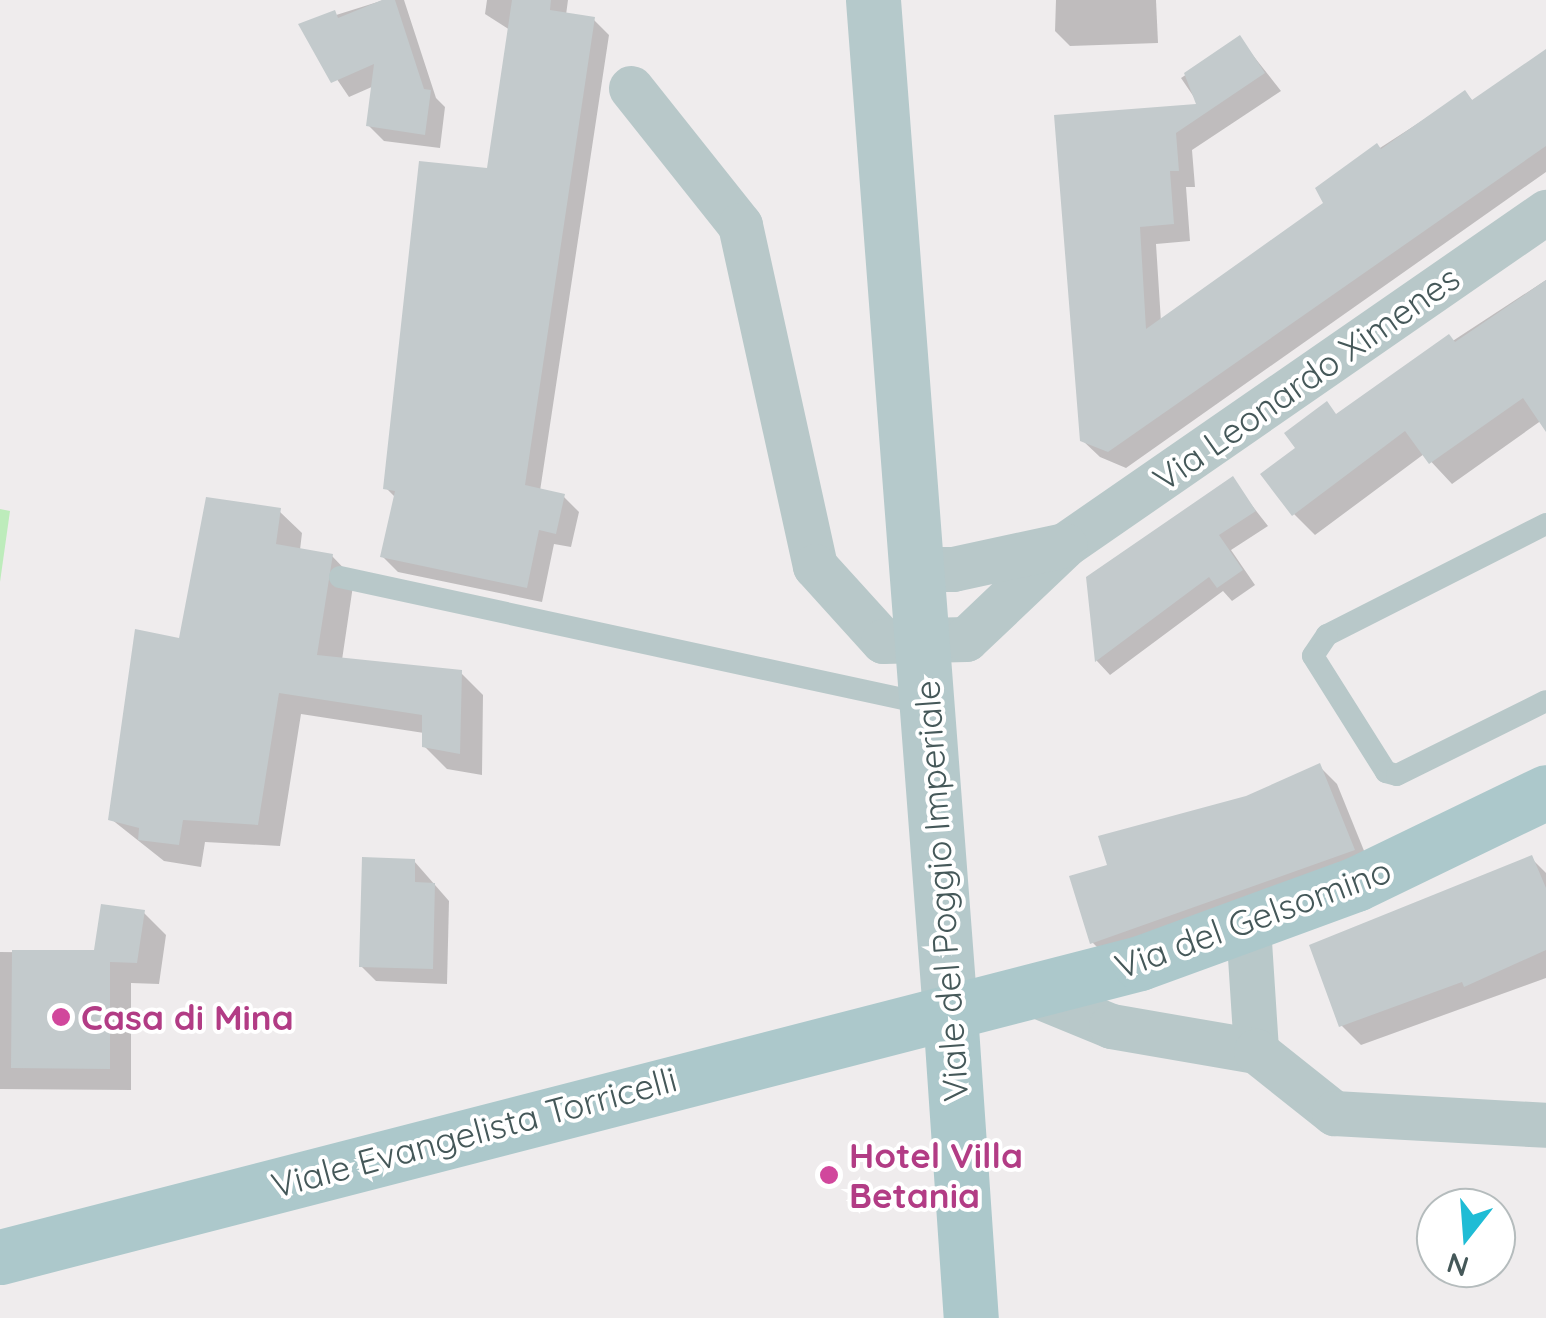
<!DOCTYPE html>
<style>
body{margin:0}
#map{position:relative;width:1546px;height:1318px;overflow:hidden;background:#efeced;font-family:Quicksand,sans-serif}
div>[style]{position:absolute}
.green>*{inset:0;background:#bdecbb}
.shadow>*{inset:0;background:#0003}
.building>*{inset:0;background:#c3cacc}
.lane>*{height:22px;margin:-11px;padding:0 11px;transform-origin:11px;border-radius:11px;background:#b8c8c9}
.street>*{height:45px;margin:-22.5px;padding:0 22.5px;transform-origin:22.5px;border-radius:22.5px;background:#b8c8c9}
.secondary>*{height:55px;margin:-27.5px;padding:0 27.5px;transform-origin:27.5px;border-radius:27.5px;background:#b5c9cb}
.primary>*{height:55px;margin:-27.5px;padding:0 27.5px;transform-origin:27.5px;border-radius:27.5px;background:#acc8cb}
.dots>*{width:28px;height:28px;translate:-50% -50%;box-sizing:border-box;border:5px solid #fff;border-radius:50%}
span{translate:-50% -50%;white-space:nowrap;text-align:center;line-height:1.15;-webkit-text-stroke:8px #fff;paint-order:stroke}
.street-label{font-size:35px;color:#455859}
.hotel-label{font-size:35px;color:#b23c85;font-weight:700}
.left{translate:0 -50%;text-align:left}
.north{position:absolute;left:1416px;top:1188px;width:100px;height:100px;box-sizing:border-box;background:#fff;border:2px solid #b5bcbd;border-radius:50%;rotate:197deg;font-size:28px;font-weight:700;line-height:40px;text-align:center;color:#455859}
.north::after{content:'';display:block;margin:auto;width:35px;height:45px;background:#1fbcd5;clip-path:polygon(50% 0,100% 100%,50% 72%,0 100%)}
</style>
<div id="map">
<div class="green">
<i style="clip-path:polygon(0 509px,10px 511px,0 582px)"></i>
</div>
<div class="shadow">
<i style="clip-path:polygon(384px 0,404px 0,436px 98px,445px 107px,440px 148px,384px 141px,369px 126px,374px 86px,349px 97px,301px 26px)"></i>
<i style="clip-path:polygon(487px 0,568px 0,566px 15px,594px 20px,609px 35px,540px 491px,564px 497px,579px 512px,571px 547px,554px 544px,542px 602px,398px 572px,383px 557px,396px 498px,386px 488px,490px 171px,510px 30px,485px 14px)"></i>
<i style="clip-path:polygon(1056px 0,1156px 0,1158px 43px,1070px 46px,1055px 31px)"></i>
<i style="clip-path:polygon(1240px 39px,1281px 91px,1192px 150px,1195px 187px,1186px 187px,1190px 241px,1156px 244px,1161px 322px,1327px 204px,1318px 188px,1465px 93px,1474px 102px,1546px 52px,1546px 172px,1126px 468px,1100px 457px,1082px 440px,1057px 117px,1200px 106px,1181px 78px)"></i>
<i style="clip-path:polygon(1546px 280px,1546px 424px,1542px 420px,1452px 484px,1424px 454px,1315px 535px,1294px 514px,1338px 416px)"></i>
<i style="clip-path:polygon(1232px 480px,1268px 526px,1231px 550px,1255px 585px,1232px 601px,1223px 591px,1110px 675px,1097px 661px,1088px 578px)"></i>
<i style="clip-path:polygon(279px 511px,302px 533px,300px 550px,332px 556px,354px 579px,342px 660px,460px 672px,483px 695px,482px 775px,447px 769px,424px 746px,424px 733px,301px 714px,280px 846px,205px 842px,201px 867px,164px 861px,111px 819px,181px 641px)"></i>
<i style="clip-path:polygon(1319px 766px,1337px 784px,1371px 868px,1110px 960px,1092px 942px,1246px 799px)"></i>
<i style="clip-path:polygon(1531px 858px,1546px 873px,1546px 978px,1361px 1045px,1341px 1025px)"></i>
<i style="clip-path:polygon(414px 861px,449px 901px,447px 984px,376px 981px,361px 966px)"></i>
<i style="clip-path:polygon(144px 913px,166px 935px,159px 984px,131px 983px,131px 1090px,0 1089px,0 952px,96px 953px)"></i>
</div>
<div class="building">
<i style="clip-path:polygon(382px 0,395px 0,424px 89px,431px 90px,425px 135px,366px 126px,374px 64px,331px 83px,298px 24px,335px 10px,338px 18px)"></i>
<i style="clip-path:polygon(512px 0,551px 0,550px 10px,595px 17px,525px 485px,565px 494px,556px 534px,539px 530px,527px 588px,380px 557px,395px 491px,383px 489px,419px 161px,487px 168px)"></i>
<i style="clip-path:polygon(1240px 35px,1265px 73px,1176px 133px,1179px 171px,1170px 171px,1174px 224px,1140px 227px,1146px 329px,1323px 203px,1315px 188px,1377px 143px,1381px 149px,1465px 90px,1472px 100px,1546px 49px,1546px 146px,1108px 452px,1080px 441px,1054px 115px,1196px 104px,1184px 73px)"></i>
<i style="clip-path:polygon(1546px 280px,1546px 432px,1523px 398px,1429px 464px,1405px 431px,1292px 516px,1260px 474px,1295px 448px,1284px 433px,1327px 401px,1336px 414px,1449px 334px,1455px 342px)"></i>
<i style="clip-path:polygon(1233px 476px,1256px 511px,1219px 535px,1243px 570px,1217px 588px,1209px 577px,1095px 662px,1086px 577px)"></i>
<i style="clip-path:polygon(206px 497px,281px 508px,276px 544px,333px 554px,317px 655px,462px 670px,460px 754px,422px 747px,422px 715px,279px 693px,258px 825px,183px 820px,179px 845px,138px 840px,139px 828px,108px 820px,135px 629px,179px 638px)"></i>
<i style="clip-path:polygon(1320px 763px,1355px 850px,1090px 944px,1069px 876px,1107px 865px,1098px 836px,1246px 796px)"></i>
<i style="clip-path:polygon(1532px 855px,1546px 888px,1546px 950px,1464px 987px,1462px 982px,1339px 1027px,1309px 945px)"></i>
<i style="clip-path:polygon(362px 857px,415px 859px,415px 882px,435px 883px,433px 969px,359px 967px)"></i>
<i style="clip-path:polygon(101px 904px,145px 910px,137px 963px,110px 962px,110px 1069px,11px 1068px,12px 950px,94px 950px)"></i>
</div>
<div class="lane">
<i style="left:1546px;top:524px;width:246px;rotate:153.1deg"></i>
<i style="left:1327px;top:635px;width:25px;rotate:124deg"></i>
<i style="left:1313px;top:656px;width:137px;rotate:57.8deg"></i>
<i style="left:1386px;top:772px;width:11px;rotate:15deg"></i>
<i style="left:1397px;top:775px;width:166px;rotate:-26.4deg"></i>
<i style="left:340px;top:577px;width:600px;rotate:12.23deg"></i>
</div>
<div class="street">
<i style="left:631px;top:88px;width:175px;rotate:51.5deg"></i>
<i style="left:740px;top:225px;width:349px;rotate:77.6deg"></i>
<i style="left:815px;top:566px;width:101px;rotate:47.8deg"></i>
<i style="left:883px;top:641px;width:83px;rotate:-1.4deg"></i>
<i style="left:966px;top:639px;width:138px;rotate:-43.5deg"></i>
<i style="left:1066px;top:544px;width:584px;rotate:-34.67deg"></i>
<i style="left:915px;top:569px;width:38px"></i>
<i style="left:953px;top:569px;width:114px;rotate:-12.2deg"></i>
<i style="left:1248px;top:926px;width:125px;rotate:86.3deg"></i>
<i style="left:1026px;top:991px;width:92px;rotate:22.4deg"></i>
<i style="left:1111px;top:1026px;width:147px;rotate:9.8deg"></i>
<i style="left:1256px;top:1051px;width:100px;rotate:38.5deg"></i>
<i style="left:1334px;top:1113px;width:212px;rotate:3.2deg"></i>
</div>
<div class="secondary">
<i style="left:873px;top:0;width:1016px;rotate:85.65deg"></i>
</div>
<div class="primary">
<i style="left:950px;top:1013px;width:306px;rotate:86.1deg"></i>
<i style="left:0;top:1257px;width:1177px;rotate:-14.46deg"></i>
<i style="left:1140px;top:963px;width:230px;rotate:-20.1deg"></i>
<i style="left:1356px;top:884px;width:211px;rotate:-25.8deg"></i>
</div>
<div class="dots">
<i style="left:61px;top:1017px;background:#d1479c"></i>
<i style="left:829px;top:1175px;background:#d1479c"></i>
</div>
<div class="street-label">
<span style="left:1306px;top:378px;rotate:-35deg">Via Leonardo Ximenes</span>
<span style="left:941px;top:891px;rotate:-94deg">Viale del Poggio Imperiale</span>
<span style="left:1253px;top:918px;rotate:-20deg">Via del Gelsomino</span>
<span style="left:474px;top:1132px;rotate:-15deg">Viale Evangelista Torricelli</span>
</div>
<div class="hotel-label">
<span class="left" style="left:81px;top:1017px">Casa di Mina</span>
<span class="left" style="left:849px;top:1175px">Hotel Villa<br>Betania</span>
</div>
<div class="north">N</div>
</div>
